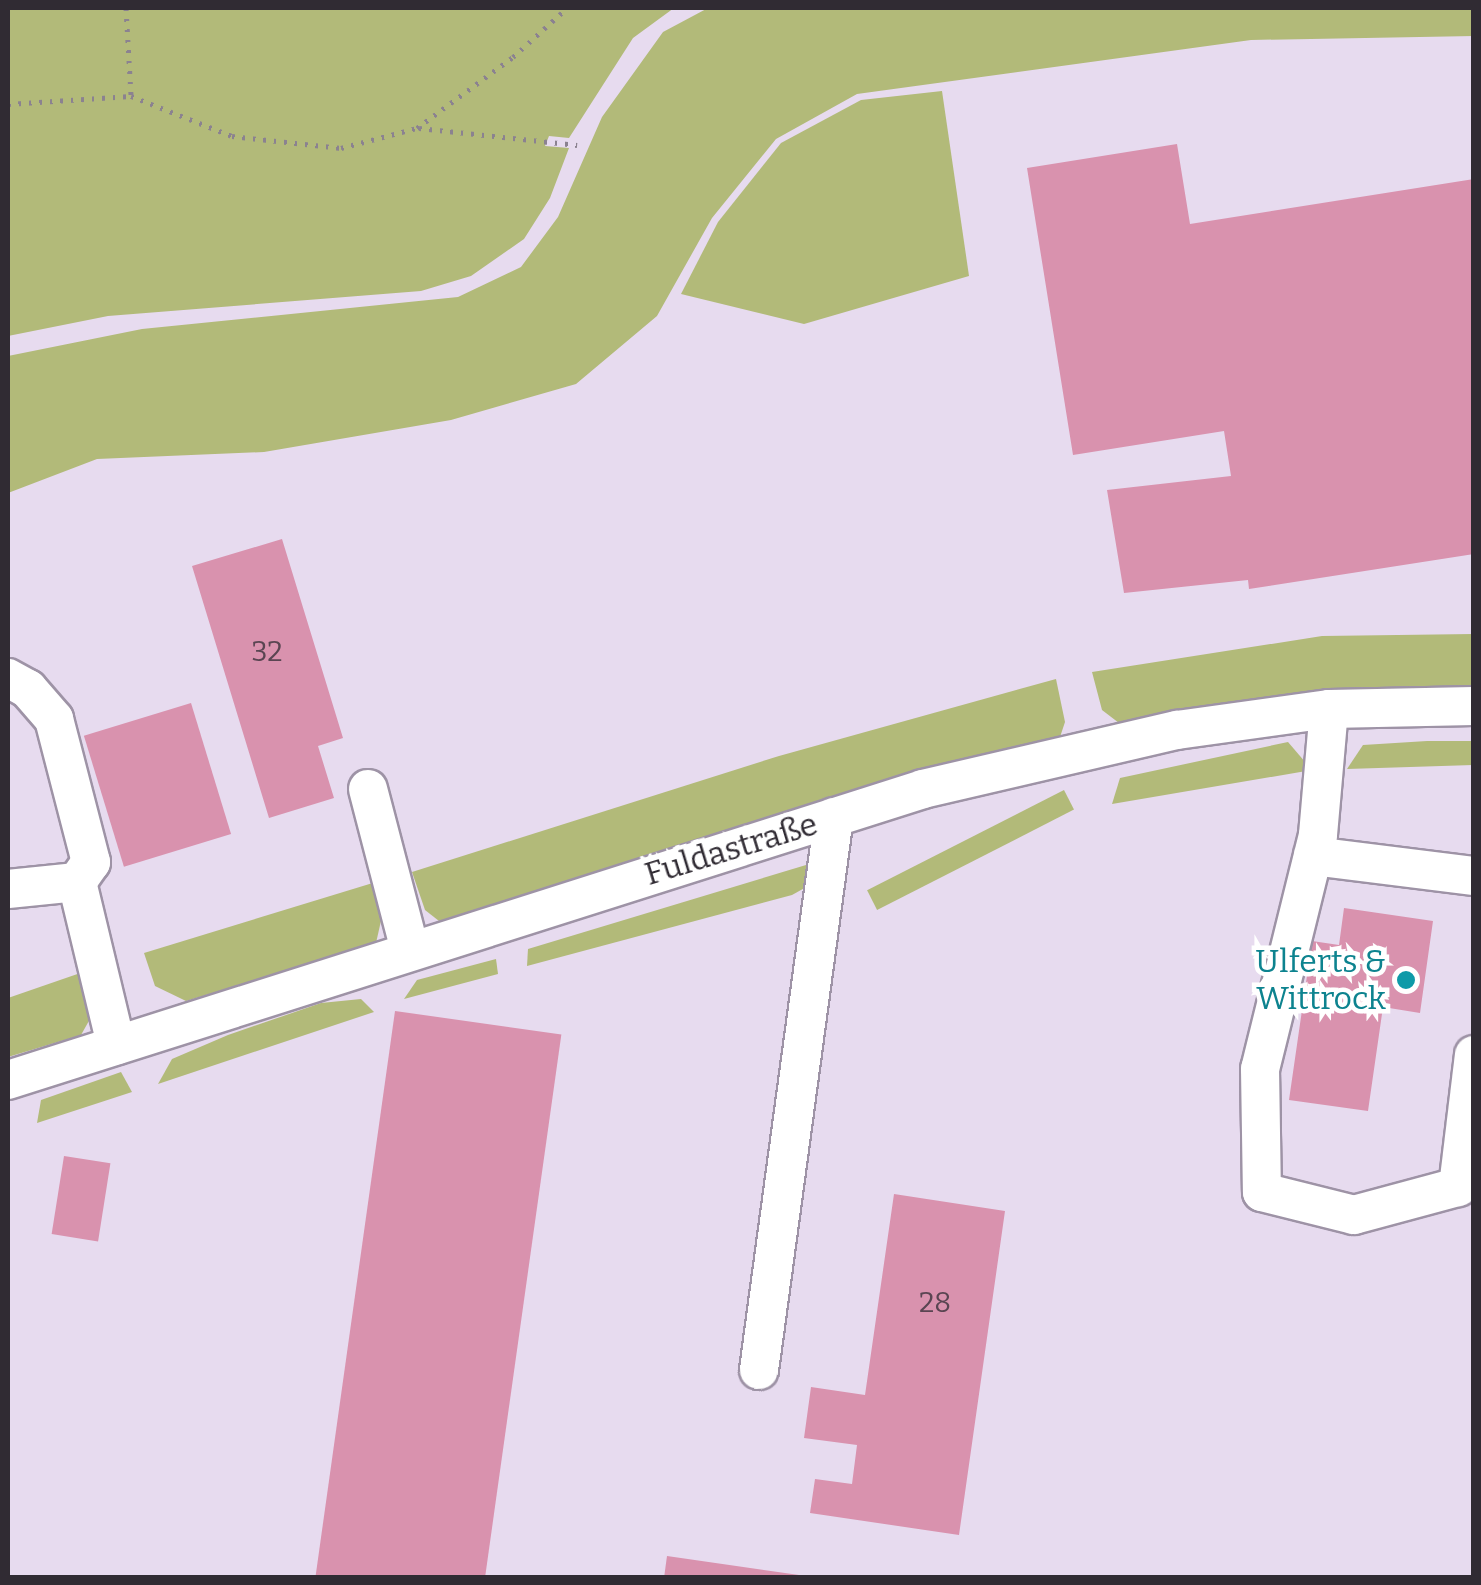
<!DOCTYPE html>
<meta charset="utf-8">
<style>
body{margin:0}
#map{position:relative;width:1481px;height:1585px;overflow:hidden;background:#e7dbef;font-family:Bitter,serif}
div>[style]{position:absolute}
.green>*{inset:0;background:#b2ba79;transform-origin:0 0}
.building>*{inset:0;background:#d992ae;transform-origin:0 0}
.path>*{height:5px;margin-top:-2.5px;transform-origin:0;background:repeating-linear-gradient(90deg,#8b8290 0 2.5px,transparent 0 10.5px)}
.roads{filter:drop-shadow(2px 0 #9e93a6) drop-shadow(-2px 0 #9e93a6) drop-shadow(0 2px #9e93a6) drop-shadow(0 -2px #9e93a6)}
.minor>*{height:38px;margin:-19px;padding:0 19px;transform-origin:19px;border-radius:19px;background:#fff}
.dots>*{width:28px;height:28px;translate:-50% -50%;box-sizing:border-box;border:5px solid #fff;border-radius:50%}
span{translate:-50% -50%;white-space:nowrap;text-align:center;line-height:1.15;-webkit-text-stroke:9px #fff;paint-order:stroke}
.number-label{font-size:28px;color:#5a4552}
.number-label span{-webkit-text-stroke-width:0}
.street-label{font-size:32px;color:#302b33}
.culture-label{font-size:32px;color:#0d838f}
.right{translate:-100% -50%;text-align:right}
.frame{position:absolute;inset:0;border:10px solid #302b33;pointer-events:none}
</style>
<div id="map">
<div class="green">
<i style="clip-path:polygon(8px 8px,674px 8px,633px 38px,569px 138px,549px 136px,545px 146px,569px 148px,550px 198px,524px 239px,471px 276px,421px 291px,108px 316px,8px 336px)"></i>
<i style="clip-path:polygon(708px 8px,1473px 8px,1474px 36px,1251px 40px,857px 94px,776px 139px,712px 218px,657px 316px,576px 384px,451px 420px,264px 452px,97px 459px,8px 493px,8px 356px,142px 329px,458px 297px,521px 267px,558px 217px,602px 117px,663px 32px)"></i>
<i style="clip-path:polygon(942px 91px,969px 276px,804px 324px,681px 294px,718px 222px,781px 143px,861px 100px)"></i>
<i style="clip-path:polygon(1473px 634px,1473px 691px,1255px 703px,1119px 723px,1102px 710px,1092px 672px,1322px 636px)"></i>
<i style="clip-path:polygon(1056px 679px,1065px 722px,1059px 740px,473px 914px,439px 921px,425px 910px,412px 872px,779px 756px)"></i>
<i style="clip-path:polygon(1427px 741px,1472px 741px,1473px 765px,1347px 769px,1363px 745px)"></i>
<i style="clip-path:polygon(1288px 742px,1312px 770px,1112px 804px,1120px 778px)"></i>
<i style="left:1064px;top:790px;width:22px;height:221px;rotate:63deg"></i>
<i style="clip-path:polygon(806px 865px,810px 885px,792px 895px,527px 966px,528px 949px)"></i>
<i style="clip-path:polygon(376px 882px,383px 912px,376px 943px,186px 1001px,155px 986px,144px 953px)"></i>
<i style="clip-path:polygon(496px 959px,498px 974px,404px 999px,417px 980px)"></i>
<i style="clip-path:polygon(89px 970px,99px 1003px,81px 1035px,8px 1057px,8px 998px)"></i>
<i style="clip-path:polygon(361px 999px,374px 1012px,158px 1084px,172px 1059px,228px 1035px,321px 1003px)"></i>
<i style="clip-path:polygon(121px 1072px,132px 1092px,37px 1123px,41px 1100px)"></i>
</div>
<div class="building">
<i style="clip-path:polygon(1177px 144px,1190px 224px,1474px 179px,1474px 554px,1249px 589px,1248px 580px,1124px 593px,1107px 490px,1231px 476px,1224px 431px,1073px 455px,1027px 168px)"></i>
<i style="clip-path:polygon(282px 539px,343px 738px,318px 746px,334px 798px,269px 818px,192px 566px)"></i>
<i style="left:191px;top:703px;width:137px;height:112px;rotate:73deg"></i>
<i style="clip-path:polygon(1344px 908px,1433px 921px,1420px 1013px,1383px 1007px,1368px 1111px,1289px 1100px,1312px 941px,1339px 945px)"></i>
<i style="left:395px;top:1011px;width:168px;height:572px;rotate:8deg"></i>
<i style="left:64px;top:1156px;width:47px;height:79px;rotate:9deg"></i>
<i style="clip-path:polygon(894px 1194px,1005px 1211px,959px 1535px,810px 1513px,815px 1479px,852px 1484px,857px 1445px,804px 1438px,811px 1387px,865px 1395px)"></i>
<i style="clip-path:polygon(667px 1556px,799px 1575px,799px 1578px,664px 1578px)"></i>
</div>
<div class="path">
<i style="left:126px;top:8px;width:88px;rotate:86.7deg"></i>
<i style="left:8px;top:104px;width:123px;rotate:-3.7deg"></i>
<i style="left:131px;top:96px;width:109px;rotate:21.6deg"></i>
<i style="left:232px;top:136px;width:110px;rotate:6.3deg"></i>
<i style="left:341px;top:148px;width:79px;rotate:-14.7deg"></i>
<i style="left:417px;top:128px;width:119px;rotate:-36.5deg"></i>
<i style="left:513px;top:57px;width:73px;rotate:-42.2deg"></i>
<i style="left:419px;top:128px;width:159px;rotate:6.1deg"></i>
</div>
<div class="roads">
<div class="minor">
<i style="left:8px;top:678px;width:23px;rotate:29deg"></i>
<i style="left:28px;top:689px;width:40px;rotate:49deg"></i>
<i style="left:54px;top:719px;width:148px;rotate:75.5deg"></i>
<i style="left:91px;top:862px;width:24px;rotate:125deg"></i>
<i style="left:77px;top:882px;width:168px;rotate:76.5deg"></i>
<i style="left:1329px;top:709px;width:126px;rotate:95deg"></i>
<i style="left:1318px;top:835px;width:241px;rotate:103.9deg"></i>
<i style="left:1260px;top:1069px;width:123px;rotate:89.1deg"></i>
<i style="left:1262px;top:1192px;width:95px;rotate:14deg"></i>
<i style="left:1354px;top:1215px;width:108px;rotate:-15.1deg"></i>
<i style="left:1458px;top:1187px;width:133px;rotate:-83.1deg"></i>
<i style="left:368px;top:789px;width:166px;rotate:75.4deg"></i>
<i style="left:1313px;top:856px;width:162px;rotate:7.1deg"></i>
<i style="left:8px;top:889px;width:69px;rotate:-5.8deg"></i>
<i style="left:8px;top:1080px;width:960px;rotate:-17.64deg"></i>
<i style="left:923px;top:789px;width:261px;rotate:-13.1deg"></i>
<i style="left:1177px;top:730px;width:153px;rotate:-7.9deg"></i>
<i style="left:1329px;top:709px;width:145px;rotate:-1.2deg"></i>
<i style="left:759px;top:1370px;width:558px;rotate:-82.28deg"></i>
</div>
</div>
<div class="dots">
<i style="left:1406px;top:980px;background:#0f9aa8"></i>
</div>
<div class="number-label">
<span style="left:267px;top:652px">32</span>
<span style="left:935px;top:1303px">28</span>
</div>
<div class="street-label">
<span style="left:731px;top:849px;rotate:-17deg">Fuldastraße</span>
</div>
<div class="culture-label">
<span class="right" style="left:1386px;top:980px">Ulferts &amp;<br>Wittrock</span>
</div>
<div class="frame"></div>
</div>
